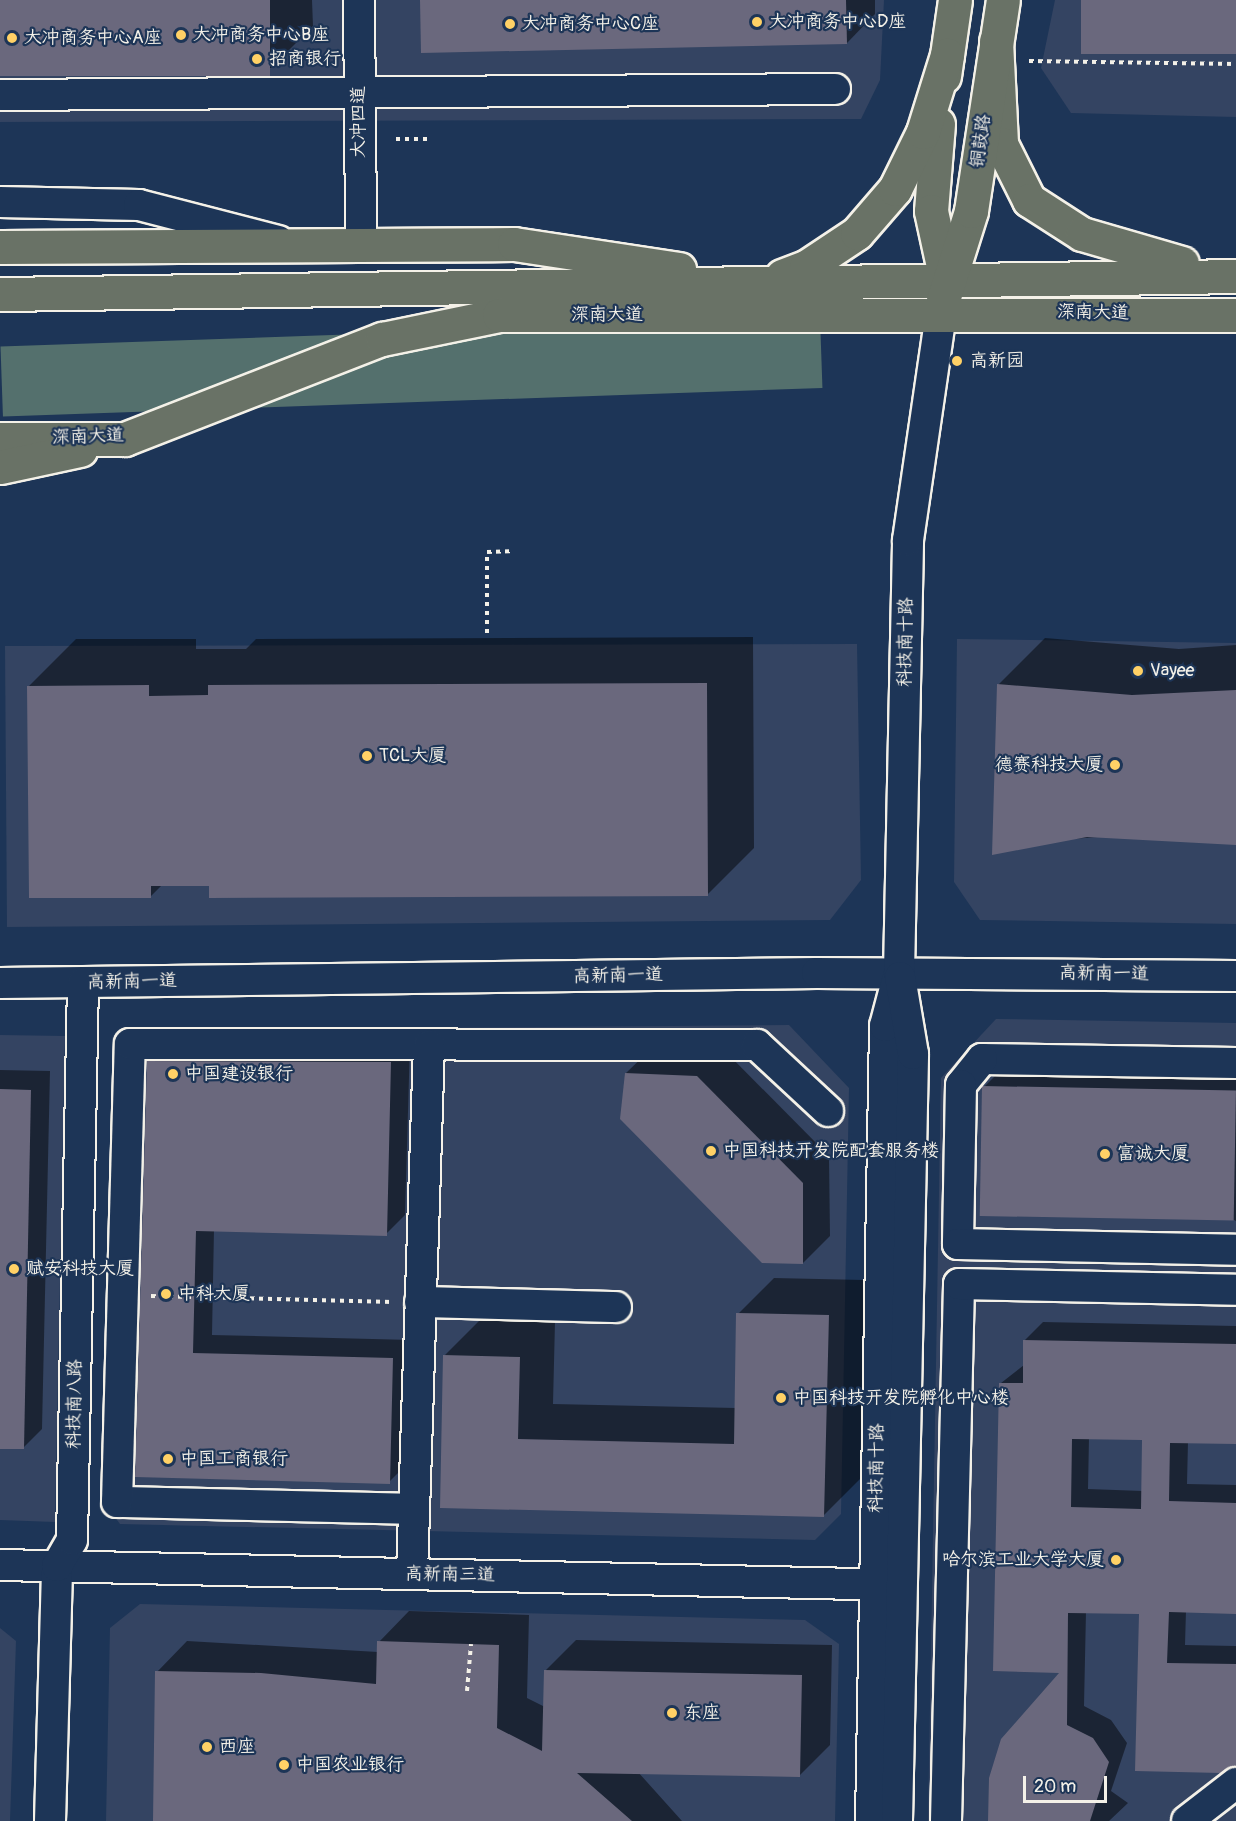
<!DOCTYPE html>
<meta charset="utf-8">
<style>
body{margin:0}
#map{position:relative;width:1236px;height:1821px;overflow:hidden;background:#1d3557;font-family:Pangolin,"LXGW WenKai TC",sans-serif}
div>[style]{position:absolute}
.built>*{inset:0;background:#344462}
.green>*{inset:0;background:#54706d;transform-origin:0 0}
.shadow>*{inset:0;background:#0007}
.building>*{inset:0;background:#6a687d;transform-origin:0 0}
.path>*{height:4px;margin-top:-2px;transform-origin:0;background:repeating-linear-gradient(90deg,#f4f1e8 0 4.5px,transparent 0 9px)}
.roads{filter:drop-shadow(2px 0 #f4f1e8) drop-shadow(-2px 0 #f4f1e8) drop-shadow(0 2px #f4f1e8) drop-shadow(0 -2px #f4f1e8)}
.minor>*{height:30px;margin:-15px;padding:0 15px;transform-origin:15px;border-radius:15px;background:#1d3557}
.major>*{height:33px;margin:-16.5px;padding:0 16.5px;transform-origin:16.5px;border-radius:16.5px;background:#697266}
.dots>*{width:16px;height:16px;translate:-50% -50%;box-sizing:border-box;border:3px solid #1d3557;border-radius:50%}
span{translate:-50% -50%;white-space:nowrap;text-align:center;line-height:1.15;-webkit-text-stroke:4.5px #1d3557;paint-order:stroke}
.poi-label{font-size:18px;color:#f4f1e8}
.left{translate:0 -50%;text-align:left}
.right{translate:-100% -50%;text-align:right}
.street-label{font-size:18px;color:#f4f1e8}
.scale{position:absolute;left:1023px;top:1776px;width:84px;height:27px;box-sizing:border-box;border:3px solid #f4f1e8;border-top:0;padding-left:8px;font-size:18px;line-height:21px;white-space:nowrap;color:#f4f1e8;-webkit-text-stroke:4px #1d3557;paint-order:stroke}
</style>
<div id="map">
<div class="built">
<i style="clip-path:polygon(0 0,884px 0,880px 80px,861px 119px,0 122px)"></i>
<i style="clip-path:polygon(1055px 0,1236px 0,1236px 117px,1071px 113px,1041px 68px)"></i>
<i style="clip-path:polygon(957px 639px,1236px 643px,1236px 924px,980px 920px,954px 882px)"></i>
<i style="clip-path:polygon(857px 644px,861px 880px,830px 920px,7px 927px,5px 646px)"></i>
<i style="clip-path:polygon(996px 1019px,1236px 1023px,1236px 1821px,928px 1821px,941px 1078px)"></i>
<i style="clip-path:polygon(789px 1025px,849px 1088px,841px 1514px,815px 1540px,120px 1524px,101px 1499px,114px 1046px,133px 1030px)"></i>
<i style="clip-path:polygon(0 1035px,65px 1036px,55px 1522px,0 1520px)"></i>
<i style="clip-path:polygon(140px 1604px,805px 1620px,839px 1644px,835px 1821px,106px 1821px,110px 1628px)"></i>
<i style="clip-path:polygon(0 1628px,16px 1641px,10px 1821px,0 1821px)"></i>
</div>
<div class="green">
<i style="left:820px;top:318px;width:70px;height:820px;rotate:88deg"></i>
</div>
<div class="shadow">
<i style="clip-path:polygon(0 0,312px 0,313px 26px,271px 68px,0 74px)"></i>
<i style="clip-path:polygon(422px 0,875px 0,875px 14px,847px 43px)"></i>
<i style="clip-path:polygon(753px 637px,754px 848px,707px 895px,162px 885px,150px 897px,29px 686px,76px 639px,196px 639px,196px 649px,246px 649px,256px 639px)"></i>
<i style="clip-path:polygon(1045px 638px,1179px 649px,1236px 645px,1236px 843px,1136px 834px,1034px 842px,998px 685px)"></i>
<i style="clip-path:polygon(167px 1043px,410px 1043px,405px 1215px,386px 1234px,214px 1230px,212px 1335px,412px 1340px,408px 1463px,389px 1482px,136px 1476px,148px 1062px)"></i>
<i style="clip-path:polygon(654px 1046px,724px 1050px,829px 1156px,830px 1236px,803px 1263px,626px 1073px)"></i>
<i style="clip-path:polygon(1020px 1051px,1236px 1056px,1236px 1221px,984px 1087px)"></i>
<i style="clip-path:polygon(0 1070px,50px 1071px,42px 1429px,23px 1448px,0 1447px)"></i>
<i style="clip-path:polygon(774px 1278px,864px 1280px,860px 1479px,824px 1515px,441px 1507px,444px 1356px,480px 1320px,555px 1322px,553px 1404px,736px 1408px,738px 1314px)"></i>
<i style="clip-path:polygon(evenodd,1043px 1322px,1236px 1326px,1236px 1443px,1188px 1442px,1187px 1484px,1236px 1485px,1236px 1612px,1186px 1611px,1185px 1645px,1236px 1646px,1236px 1765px,1221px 1771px,1140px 1613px,1086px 1612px,1084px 1706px,1111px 1720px,1127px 1743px,1111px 1791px,1128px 1803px,1109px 1821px,991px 1821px,1062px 1671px,1001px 1383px,1024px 1365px,1025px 1340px,1043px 1322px,1089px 1438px,1144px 1439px,1143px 1491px,1088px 1489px,1089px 1438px)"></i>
<i style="clip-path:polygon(409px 1611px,529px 1615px,527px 1698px,545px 1707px,545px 1671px,576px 1640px,832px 1645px,830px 1745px,800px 1775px,638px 1772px,682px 1821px,155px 1821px,157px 1672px,187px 1641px,378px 1652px,379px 1642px)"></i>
</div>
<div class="building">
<i style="left:0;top:0;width:270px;height:76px"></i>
<i style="clip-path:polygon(420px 0,846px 0,847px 44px,421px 53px)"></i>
<i style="left:1081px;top:0;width:155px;height:54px"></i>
<i style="clip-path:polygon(707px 683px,708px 896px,209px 898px,209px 886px,151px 886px,151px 898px,29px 898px,27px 686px,149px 685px,149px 696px,208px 695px,208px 685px)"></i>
<i style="clip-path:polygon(997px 684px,1132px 695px,1236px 690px,1236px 845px,1087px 837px,992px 855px)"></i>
<i style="clip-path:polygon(147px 1061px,391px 1062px,387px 1236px,196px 1231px,193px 1353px,393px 1358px,390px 1484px,135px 1477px)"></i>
<i style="clip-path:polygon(625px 1073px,697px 1076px,803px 1183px,803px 1264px,762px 1263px,620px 1119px)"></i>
<i style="left:982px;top:1086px;width:254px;height:130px;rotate:1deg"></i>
<i style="clip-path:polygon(0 1089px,31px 1090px,24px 1449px,0 1449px)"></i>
<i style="clip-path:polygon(736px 1313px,829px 1315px,824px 1517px,440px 1508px,443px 1355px,520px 1357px,518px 1439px,734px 1444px)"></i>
<i style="clip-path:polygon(evenodd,1023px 1340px,1236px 1344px,1236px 1444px,1170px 1443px,1169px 1501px,1236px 1503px,1236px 1614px,1169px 1612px,1167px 1663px,1236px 1664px,1236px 1766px,1221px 1773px,1135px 1771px,1139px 1614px,1068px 1613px,1067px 1725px,1093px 1738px,1109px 1762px,1090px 1821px,988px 1821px,989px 1778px,1001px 1739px,1059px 1673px,993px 1671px,999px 1383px,1023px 1383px,1023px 1340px,1072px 1439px,1142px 1440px,1141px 1509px,1071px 1507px,1072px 1439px)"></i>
<i style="clip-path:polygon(377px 1641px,499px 1645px,497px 1728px,542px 1751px,544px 1670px,802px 1675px,800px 1777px,577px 1773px,632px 1821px,153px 1821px,155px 1671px,261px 1673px,376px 1684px)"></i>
</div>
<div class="path">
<i style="left:1029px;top:61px;width:207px;rotate:0.8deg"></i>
<i style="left:396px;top:139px;width:32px"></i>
<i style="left:487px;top:633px;width:81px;rotate:-90deg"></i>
<i style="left:487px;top:552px;width:23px;rotate:-2deg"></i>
<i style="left:151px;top:1296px;width:242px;rotate:1.4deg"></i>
<i style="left:467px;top:1691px;width:47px;rotate:-85.1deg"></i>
</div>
<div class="roads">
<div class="minor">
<i style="left:359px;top:0;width:245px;rotate:89.5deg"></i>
<i style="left:0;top:95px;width:835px;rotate:-0.41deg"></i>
<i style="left:0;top:202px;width:139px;rotate:1.2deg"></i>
<i style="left:139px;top:205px;width:144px;rotate:14.5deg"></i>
<i style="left:0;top:983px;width:817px;rotate:-0.7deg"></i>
<i style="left:817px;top:973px;width:419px;rotate:0.4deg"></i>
<i style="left:1236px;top:1063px;width:254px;rotate:-179.1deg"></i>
<i style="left:982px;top:1059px;width:33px;rotate:129deg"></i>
<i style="left:961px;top:1085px;width:159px;rotate:91.1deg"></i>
<i style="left:958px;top:1244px;width:278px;rotate:1.2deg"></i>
<i style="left:420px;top:1302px;width:196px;rotate:1.5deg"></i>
<i style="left:413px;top:1509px;width:296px;rotate:-178.6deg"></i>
<i style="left:117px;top:1502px;width:458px;rotate:-88.4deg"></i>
<i style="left:130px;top:1044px;width:627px;rotate:0.09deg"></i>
<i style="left:757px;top:1045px;width:97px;rotate:42.9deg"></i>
<i style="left:0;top:1565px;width:900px;rotate:1.27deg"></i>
<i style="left:412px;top:1574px;width:529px;rotate:-88.16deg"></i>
<i style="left:50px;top:1821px;width:255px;rotate:-88.4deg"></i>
<i style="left:57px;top:1566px;width:30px;rotate:-60deg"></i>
<i style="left:72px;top:1540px;width:557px;rotate:-88.87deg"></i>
<i style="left:871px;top:1821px;width:795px;rotate:-88.99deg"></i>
<i style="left:885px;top:1026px;width:55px;rotate:-75.2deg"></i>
<i style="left:899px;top:973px;width:433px;rotate:-88.8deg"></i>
<i style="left:908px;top:540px;width:229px;rotate:-81.7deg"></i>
<i style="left:897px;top:1821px;width:767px;rotate:-88.8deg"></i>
<i style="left:913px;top:1054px;width:78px;rotate:-99.6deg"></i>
<i style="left:946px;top:1821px;width:537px;rotate:-88.61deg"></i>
<i style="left:959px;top:1284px;width:277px;rotate:1.2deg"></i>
<i style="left:1187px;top:1821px;width:62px;rotate:-37.8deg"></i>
</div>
<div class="major">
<i style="left:996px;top:41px;width:103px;rotate:87.2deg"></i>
<i style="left:1001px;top:144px;width:63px;rotate:63.4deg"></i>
<i style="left:1029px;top:200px;width:63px;rotate:32.7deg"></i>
<i style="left:1082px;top:234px;width:104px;rotate:16.2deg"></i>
<i style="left:944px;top:76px;width:77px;rotate:-81.8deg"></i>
<i style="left:938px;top:124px;width:87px;rotate:94.6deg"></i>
<i style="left:931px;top:211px;width:71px;rotate:77.7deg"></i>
<i style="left:0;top:247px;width:514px;rotate:-0.33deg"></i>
<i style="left:514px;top:244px;width:167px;rotate:8.6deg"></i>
<i style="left:782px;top:276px;width:26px;rotate:-21deg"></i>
<i style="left:806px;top:267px;width:61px;rotate:-33.7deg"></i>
<i style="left:857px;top:233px;width:58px;rotate:-49.2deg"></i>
<i style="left:895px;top:189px;width:64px;rotate:-63.8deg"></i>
<i style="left:923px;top:132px;width:81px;rotate:-72.7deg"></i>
<i style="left:0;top:294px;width:1236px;rotate:-0.83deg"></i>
<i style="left:943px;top:300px;width:93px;rotate:-72.5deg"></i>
<i style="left:971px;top:211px;width:213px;rotate:-81.4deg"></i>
<i style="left:0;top:439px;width:125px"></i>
<i style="left:125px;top:439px;width:276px;rotate:-21.3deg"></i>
<i style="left:382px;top:339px;width:119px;rotate:-11.6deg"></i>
<i style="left:499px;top:315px;width:737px"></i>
<i style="left:0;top:467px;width:82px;rotate:-12deg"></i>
</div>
</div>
<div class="dots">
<i style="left:757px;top:22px;background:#ffd166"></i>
<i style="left:510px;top:24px;background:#ffd166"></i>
<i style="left:181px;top:35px;background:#ffd166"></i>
<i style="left:12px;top:38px;background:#ffd166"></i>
<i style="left:257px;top:59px;background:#ffd166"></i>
<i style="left:957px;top:361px;background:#ffd166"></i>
<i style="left:1138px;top:671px;background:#ffd166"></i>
<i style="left:367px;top:756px;background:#ffd166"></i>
<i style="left:1115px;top:765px;background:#ffd166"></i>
<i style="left:173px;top:1074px;background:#ffd166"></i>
<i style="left:711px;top:1151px;background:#ffd166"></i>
<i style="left:1105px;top:1154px;background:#ffd166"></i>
<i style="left:14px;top:1269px;background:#ffd166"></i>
<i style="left:166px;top:1294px;background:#ffd166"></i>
<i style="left:781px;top:1398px;background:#ffd166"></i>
<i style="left:168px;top:1459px;background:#ffd166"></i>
<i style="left:1116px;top:1560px;background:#ffd166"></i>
<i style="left:672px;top:1713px;background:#ffd166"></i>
<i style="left:207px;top:1747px;background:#ffd166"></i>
<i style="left:284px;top:1765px;background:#ffd166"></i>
</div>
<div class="poi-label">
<span class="left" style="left:769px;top:22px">大冲商务中心D座</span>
<span class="left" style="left:522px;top:24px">大冲商务中心C座</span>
<span class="left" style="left:193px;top:35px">大冲商务中心B座</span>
<span class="left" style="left:24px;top:38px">大冲商务中心A座</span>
<span class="left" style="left:269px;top:59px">招商银行</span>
<span class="left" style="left:970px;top:361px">高新园</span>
<span class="left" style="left:1150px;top:671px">Vayee</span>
<span class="left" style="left:379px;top:756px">TCL大厦</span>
<span class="right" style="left:1103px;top:765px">德赛科技大厦</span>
<span class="left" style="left:185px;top:1074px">中国建设银行</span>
<span class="left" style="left:723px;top:1151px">中国科技开发院配套服务楼</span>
<span class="left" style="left:1117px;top:1154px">富诚大厦</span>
<span class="left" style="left:26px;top:1269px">赋安科技大厦</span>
<span class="left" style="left:178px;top:1294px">中科大厦</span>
<span class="left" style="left:793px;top:1398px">中国科技开发院孵化中心楼</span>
<span class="left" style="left:180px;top:1459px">中国工商银行</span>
<span class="right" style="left:1104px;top:1560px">哈尔滨工业大学大厦</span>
<span class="left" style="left:684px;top:1713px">东座</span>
<span class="left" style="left:219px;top:1747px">西座</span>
<span class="left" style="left:296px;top:1765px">中国农业银行</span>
</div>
<div class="street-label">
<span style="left:359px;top:122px;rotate:-90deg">大冲四道</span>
<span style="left:981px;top:141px;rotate:-82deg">铜鼓路</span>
<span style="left:1093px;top:313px;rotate:1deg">深南大道</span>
<span style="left:607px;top:315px">深南大道</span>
<span style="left:88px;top:437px;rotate:-2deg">深南大道</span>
<span style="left:906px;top:642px;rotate:-89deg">科技南十路</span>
<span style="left:1104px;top:974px;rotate:1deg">高新南一道</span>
<span style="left:618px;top:976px;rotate:-1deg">高新南一道</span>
<span style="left:132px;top:982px;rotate:-1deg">高新南一道</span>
<span style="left:75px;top:1404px;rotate:-89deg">科技南八路</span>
<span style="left:877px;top:1468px;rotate:-89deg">科技南十路</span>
<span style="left:450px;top:1575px;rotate:1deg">高新南三道</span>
</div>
<div class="scale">20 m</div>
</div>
